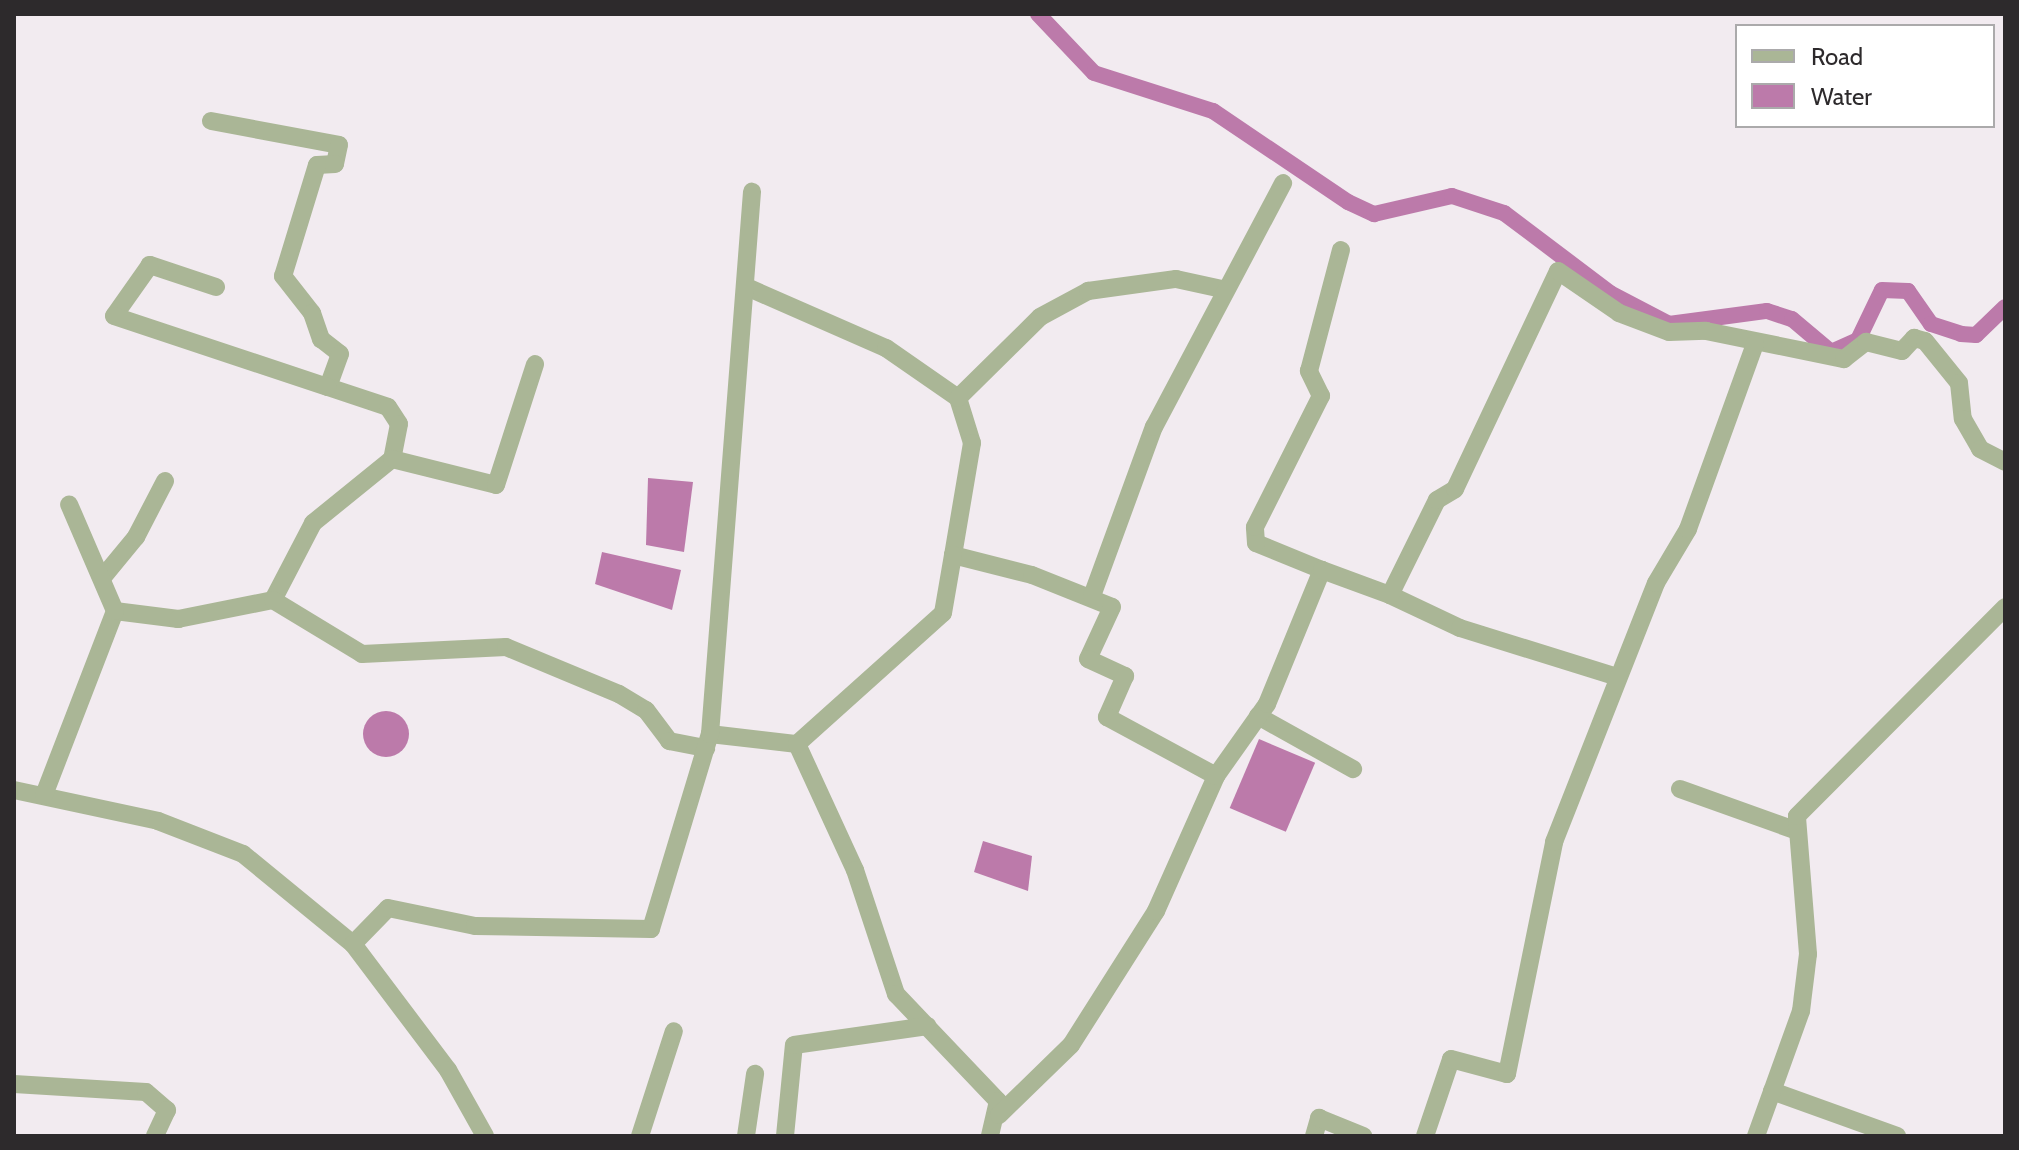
<!DOCTYPE html>
<style>
body{margin:0}
#map{position:relative;width:2019px;height:1150px;overflow:hidden;background:#f2ebf0;font-family:Cabin,sans-serif}
div>[style]{position:absolute}
.water>*{inset:0;background:#bc7aaa;transform-origin:0 0}
.round{border-radius:50%}
.canal>*{height:16px;margin:-8px;padding:0 8px;transform-origin:8px;border-radius:8px;background:#bc7aaa}
.street>*{height:18px;margin:-9px;padding:0 9px;transform-origin:9px;border-radius:9px;background:#aab696}
span{translate:-50% -50%;white-space:nowrap;text-align:center;line-height:1.15;-webkit-text-stroke:6px #fff;paint-order:stroke}
.frame{position:absolute;inset:0;border:16px solid #2d2a2c;pointer-events:none}
.legend{position:absolute;left:1735px;top:24px;width:260px;height:104px;box-sizing:border-box;background:#fff;border:2px solid #abaaab;margin:0;padding:10px 14px;list-style:none;font-size:24px;color:#2d2a2c}
.legend li{display:flex;align-items:center;gap:16px;height:40px}
.legend b{width:40px;border:2px solid #abaaab}
</style>
<div id="map">
<div class="water">
<i style="clip-path:polygon(648px 478px,693px 482px,684px 552px,646px 545px)"></i>
<i style="clip-path:polygon(602px 552px,681px 570px,672px 610px,595px 584px)"></i>
<i class="round" style="left:363px;top:711px;width:46px;height:46px"></i>
<i style="left:1259px;top:739px;width:61px;height:75px;rotate:23deg"></i>
<i style="clip-path:polygon(983px 841px,1032px 856px,1028px 891px,974px 872px)"></i>
</div>
<div class="canal">
<i style="left:1038px;top:14px;width:81px;rotate:46.5deg"></i>
<i style="left:1094px;top:73px;width:125px;rotate:17.7deg"></i>
<i style="left:1213px;top:111px;width:163px;rotate:34deg"></i>
<i style="left:1348px;top:202px;width:29px;rotate:25deg"></i>
<i style="left:1374px;top:214px;width:80px;rotate:-13deg"></i>
<i style="left:1452px;top:196px;width:55px;rotate:18.1deg"></i>
<i style="left:1504px;top:213px;width:133px;rotate:37deg"></i>
<i style="left:1610px;top:293px;width:67px;rotate:27.7deg"></i>
<i style="left:1669px;top:324px;width:99px;rotate:-7.6deg"></i>
<i style="left:1767px;top:311px;width:26px;rotate:18deg"></i>
<i style="left:1792px;top:319px;width:51px;rotate:40.2deg"></i>
<i style="left:1831px;top:352px;width:30px;rotate:-24deg"></i>
<i style="left:1858px;top:340px;width:55px;rotate:-64.4deg"></i>
<i style="left:1882px;top:290px;width:26px;rotate:2deg"></i>
<i style="left:1908px;top:291px;width:40px;rotate:55.1deg"></i>
<i style="left:1931px;top:324px;width:32px;rotate:18deg"></i>
<i style="left:1961px;top:334px;width:15px;rotate:4deg"></i>
<i style="left:1976px;top:335px;width:40px;rotate:-44deg"></i>
</div>
<div class="street">
<i style="left:211px;top:121px;width:130px;rotate:10.6deg"></i>
<i style="left:339px;top:145px;width:19px;rotate:102deg"></i>
<i style="left:335px;top:164px;width:18px;rotate:177deg"></i>
<i style="left:317px;top:165px;width:116px;rotate:107deg"></i>
<i style="left:283px;top:276px;width:47px;rotate:51.9deg"></i>
<i style="left:312px;top:313px;width:28px;rotate:71deg"></i>
<i style="left:321px;top:339px;width:24px;rotate:38deg"></i>
<i style="left:340px;top:354px;width:35px;rotate:110deg"></i>
<i style="left:328px;top:387px;width:63px;rotate:18.4deg"></i>
<i style="left:388px;top:407px;width:20px;rotate:57deg"></i>
<i style="left:399px;top:424px;width:36px;rotate:101deg"></i>
<i style="left:216px;top:287px;width:70px;rotate:-161.6deg"></i>
<i style="left:150px;top:265px;width:62px;rotate:125.2deg"></i>
<i style="left:114px;top:316px;width:225px;rotate:18.4deg"></i>
<i style="left:749px;top:288px;width:150px;rotate:23.7deg"></i>
<i style="left:886px;top:348px;width:88px;rotate:34.8deg"></i>
<i style="left:958px;top:398px;width:47px;rotate:72.7deg"></i>
<i style="left:972px;top:443px;width:114px;rotate:99.6deg"></i>
<i style="left:953px;top:555px;width:81px;rotate:14.2deg"></i>
<i style="left:1032px;top:575px;width:86px;rotate:21.8deg"></i>
<i style="left:1112px;top:607px;width:57px;rotate:114.8deg"></i>
<i style="left:1088px;top:659px;width:41px;rotate:24.7deg"></i>
<i style="left:1125px;top:676px;width:45px;rotate:113.7deg"></i>
<i style="left:1107px;top:717px;width:124px;rotate:28.4deg"></i>
<i style="left:958px;top:398px;width:115px;rotate:-44.6deg"></i>
<i style="left:1040px;top:317px;width:55px;rotate:-28.4deg"></i>
<i style="left:1088px;top:291px;width:89px;rotate:-7.8deg"></i>
<i style="left:1176px;top:279px;width:47px;rotate:12.3deg"></i>
<i style="left:1322px;top:570px;width:71px;rotate:-157.8deg"></i>
<i style="left:1256px;top:543px;width:16px;rotate:-94deg"></i>
<i style="left:1255px;top:527px;width:147px;rotate:-63.3deg"></i>
<i style="left:1321px;top:396px;width:28px;rotate:-116deg"></i>
<i style="left:1309px;top:371px;width:125px;rotate:-75.2deg"></i>
<i style="left:103px;top:577px;width:52px;rotate:-50.5deg"></i>
<i style="left:136px;top:537px;width:63px;rotate:-62.6deg"></i>
<i style="left:1390px;top:595px;width:77px;rotate:25.2deg"></i>
<i style="left:1460px;top:628px;width:164px;rotate:17.3deg"></i>
<i style="left:1092px;top:596px;width:180px;rotate:-69.9deg"></i>
<i style="left:1154px;top:427px;width:276px;rotate:-62.1deg"></i>
<i style="left:273px;top:600px;width:87px;rotate:-62.5deg"></i>
<i style="left:313px;top:523px;width:102px;rotate:-39deg"></i>
<i style="left:392px;top:459px;width:107px;rotate:14deg"></i>
<i style="left:496px;top:485px;width:127px;rotate:-72.1deg"></i>
<i style="left:115px;top:611px;width:64px;rotate:7.2deg"></i>
<i style="left:178px;top:619px;width:97px;rotate:-11.3deg"></i>
<i style="left:273px;top:600px;width:104px;rotate:31.2deg"></i>
<i style="left:362px;top:654px;width:144px;rotate:-2.8deg"></i>
<i style="left:506px;top:647px;width:122px;rotate:22.6deg"></i>
<i style="left:619px;top:694px;width:31px;rotate:31deg"></i>
<i style="left:646px;top:710px;width:39px;rotate:53deg"></i>
<i style="left:669px;top:741px;width:38px;rotate:11deg"></i>
<i style="left:1258px;top:716px;width:109px;rotate:29.2deg"></i>
<i style="left:710px;top:734px;width:88px;rotate:6.6deg"></i>
<i style="left:797px;top:744px;width:139px;rotate:65.3deg"></i>
<i style="left:855px;top:870px;width:131px;rotate:71.7deg"></i>
<i style="left:896px;top:994px;width:148px;rotate:46.4deg"></i>
<i style="left:998px;top:1101px;width:36px;rotate:103deg"></i>
<i style="left:797px;top:744px;width:196px;rotate:-41.9deg"></i>
<i style="left:943px;top:613px;width:59px;rotate:-80.2deg"></i>
<i style="left:1680px;top:789px;width:124px;rotate:19.7deg"></i>
<i style="left:14px;top:790px;width:147px;rotate:12.1deg"></i>
<i style="left:158px;top:821px;width:91px;rotate:21.2deg"></i>
<i style="left:243px;top:854px;width:142px;rotate:39.3deg"></i>
<i style="left:353px;top:944px;width:158px;rotate:53deg"></i>
<i style="left:448px;top:1070px;width:76px;rotate:60.7deg"></i>
<i style="left:44px;top:795px;width:197px;rotate:-68.9deg"></i>
<i style="left:115px;top:611px;width:116px;rotate:-113.3deg"></i>
<i style="left:353px;top:944px;width:50px;rotate:-45.8deg"></i>
<i style="left:388px;top:908px;width:89px;rotate:11.7deg"></i>
<i style="left:475px;top:926px;width:176px;rotate:1deg"></i>
<i style="left:651px;top:929px;width:204px;rotate:-73.2deg"></i>
<i style="left:710px;top:734px;width:544px;rotate:-85.57deg"></i>
<i style="left:14px;top:1084px;width:132px;rotate:3.5deg"></i>
<i style="left:146px;top:1092px;width:28px;rotate:41deg"></i>
<i style="left:167px;top:1110px;width:29px;rotate:115deg"></i>
<i style="left:1772px;top:1091px;width:133px;rotate:19.8deg"></i>
<i style="left:999px;top:1115px;width:100px;rotate:-44.2deg"></i>
<i style="left:1071px;top:1045px;width:159px;rotate:-57.6deg"></i>
<i style="left:1156px;top:911px;width:148px;rotate:-66deg"></i>
<i style="left:1216px;top:776px;width:88px;rotate:-54.7deg"></i>
<i style="left:1267px;top:704px;width:145px;rotate:-67.7deg"></i>
<i style="left:1322px;top:570px;width:72px;rotate:20.2deg"></i>
<i style="left:1390px;top:595px;width:106px;rotate:-63.7deg"></i>
<i style="left:1437px;top:500px;width:21px;rotate:-31deg"></i>
<i style="left:1455px;top:489px;width:241px;rotate:-64.7deg"></i>
<i style="left:1558px;top:271px;width:74px;rotate:34.5deg"></i>
<i style="left:1619px;top:313px;width:53px;rotate:20.8deg"></i>
<i style="left:1669px;top:332px;width:37px;rotate:-2deg"></i>
<i style="left:1706px;top:331px;width:141px;rotate:11.5deg"></i>
<i style="left:1844px;top:359px;width:28px;rotate:-38deg"></i>
<i style="left:1866px;top:342px;width:37px;rotate:14deg"></i>
<i style="left:1902px;top:351px;width:18px;rotate:-47deg"></i>
<i style="left:1914px;top:338px;width:11px;rotate:15deg"></i>
<i style="left:1925px;top:341px;width:54px;rotate:51deg"></i>
<i style="left:1959px;top:383px;width:36px;rotate:84deg"></i>
<i style="left:1963px;top:419px;width:34px;rotate:60deg"></i>
<i style="left:1980px;top:449px;width:28px;rotate:27deg"></i>
<i style="left:640px;top:1136px;width:110px;rotate:-72.1deg"></i>
<i style="left:746px;top:1136px;width:63px;rotate:-81.7deg"></i>
<i style="left:785px;top:1136px;width:91px;rotate:-84.4deg"></i>
<i style="left:794px;top:1045px;width:135px;rotate:-8.1deg"></i>
<i style="left:1314px;top:1136px;width:19px;rotate:-74deg"></i>
<i style="left:1319px;top:1118px;width:48px;rotate:22.2deg"></i>
<i style="left:1425px;top:1136px;width:81px;rotate:-71.3deg"></i>
<i style="left:1451px;top:1059px;width:58px;rotate:15deg"></i>
<i style="left:1507px;top:1074px;width:237px;rotate:-78.5deg"></i>
<i style="left:1554px;top:842px;width:278px;rotate:-68.5deg"></i>
<i style="left:1656px;top:583px;width:63px;rotate:-59.3deg"></i>
<i style="left:1688px;top:529px;width:197px;rotate:-70.1deg"></i>
<i style="left:1756px;top:1136px;width:133px;rotate:-70.2deg"></i>
<i style="left:1801px;top:1011px;width:57px;rotate:-83deg"></i>
<i style="left:1808px;top:954px;width:138px;rotate:-94.6deg"></i>
<i style="left:1797px;top:816px;width:295px;rotate:-45.1deg"></i>
</div>
<div class="frame"></div>
<ul class="legend">
<li><b style="height:10px;background:#aab696"></b>Road</li>
<li><b style="height:22px;background:#bc7aaa"></b>Water</li>
</ul>
</div>
